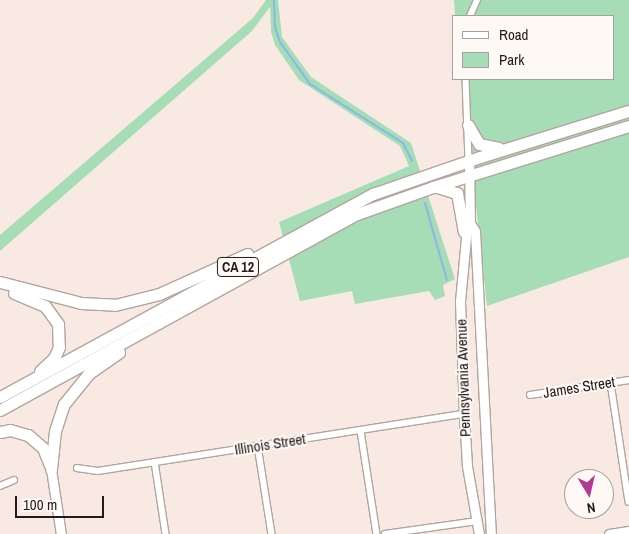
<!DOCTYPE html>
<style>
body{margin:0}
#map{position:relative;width:629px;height:534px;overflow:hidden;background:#f8eae2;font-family:"Archivo Narrow",sans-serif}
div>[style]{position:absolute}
.green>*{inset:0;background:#a6ddb6}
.stream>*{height:2px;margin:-1px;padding:0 1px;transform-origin:1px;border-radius:1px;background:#88b8e8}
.roads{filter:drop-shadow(1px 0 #b2a59e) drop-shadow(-1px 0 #b2a59e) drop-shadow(0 1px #b2a59e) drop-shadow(0 -1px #b2a59e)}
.street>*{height:5.5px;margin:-2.75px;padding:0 2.75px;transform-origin:2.75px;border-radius:2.75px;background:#fff}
.secondary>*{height:9px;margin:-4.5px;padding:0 4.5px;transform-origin:4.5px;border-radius:4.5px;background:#fff}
.highway>*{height:11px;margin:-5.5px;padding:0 5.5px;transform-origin:5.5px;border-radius:5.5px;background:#fff}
span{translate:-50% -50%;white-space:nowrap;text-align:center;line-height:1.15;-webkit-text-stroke:4px #fff9f6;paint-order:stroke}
.shield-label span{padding:1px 4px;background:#fff9f6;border:1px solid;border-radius:4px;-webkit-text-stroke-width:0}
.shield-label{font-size:14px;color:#211c19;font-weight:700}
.street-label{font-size:15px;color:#211c19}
.legend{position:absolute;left:452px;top:15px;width:162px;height:65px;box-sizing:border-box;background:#fff9f6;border:1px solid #a6a19e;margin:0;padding:6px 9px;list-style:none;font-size:15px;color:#211c19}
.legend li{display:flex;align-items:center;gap:10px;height:25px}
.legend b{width:25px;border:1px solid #a6a19e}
.north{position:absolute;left:564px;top:469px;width:50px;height:50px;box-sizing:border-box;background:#fff9f6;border:1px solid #a6a19e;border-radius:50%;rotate:171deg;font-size:14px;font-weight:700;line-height:20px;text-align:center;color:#211c19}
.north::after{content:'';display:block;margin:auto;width:18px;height:22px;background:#b13b92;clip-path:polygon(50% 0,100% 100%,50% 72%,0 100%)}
.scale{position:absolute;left:15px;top:496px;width:89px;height:22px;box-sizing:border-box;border:2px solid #211c19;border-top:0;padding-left:6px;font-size:15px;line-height:18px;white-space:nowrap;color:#211c19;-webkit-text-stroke:4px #fff9f6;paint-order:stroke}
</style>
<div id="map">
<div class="green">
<i style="clip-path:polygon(266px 0,278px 0,282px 37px,311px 77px,411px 143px,455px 279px,443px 285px,445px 296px,435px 300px,429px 291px,355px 304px,352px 291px,300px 301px,279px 222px,409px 166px,400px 146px,299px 80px,275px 45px,271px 32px,270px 7px,252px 31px,0 251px,0 235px,253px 18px)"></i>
<i style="clip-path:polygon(454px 0,629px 0,629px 257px,487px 306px,462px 79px,613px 79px,613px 16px,455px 16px)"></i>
</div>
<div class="stream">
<i style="left:274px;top:0;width:27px;rotate:88deg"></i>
<i style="left:275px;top:27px;width:16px;rotate:72deg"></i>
<i style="left:280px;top:42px;width:52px;rotate:54.5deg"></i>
<i style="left:310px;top:84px;width:110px;rotate:32.4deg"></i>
<i style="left:403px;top:143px;width:20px;rotate:63deg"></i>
<i style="left:425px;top:203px;width:80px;rotate:74.1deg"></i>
</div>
<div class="roads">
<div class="street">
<i style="left:470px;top:16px;width:17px;rotate:-66deg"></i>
<i style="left:466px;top:79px;width:82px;rotate:87.9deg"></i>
<i style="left:611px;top:383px;width:120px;rotate:81.4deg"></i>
<i style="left:530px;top:395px;width:100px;rotate:-8.6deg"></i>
<i style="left:361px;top:431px;width:104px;rotate:81.2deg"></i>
<i style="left:258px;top:446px;width:89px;rotate:81deg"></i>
<i style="left:155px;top:462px;width:73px;rotate:81.3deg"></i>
<i style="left:77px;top:468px;width:21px;rotate:8deg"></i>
<i style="left:98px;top:471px;width:370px;rotate:-8.9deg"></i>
<i style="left:0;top:486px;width:15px;rotate:-23deg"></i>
<i style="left:385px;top:534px;width:93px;rotate:-8deg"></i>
</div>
<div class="secondary">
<i style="left:469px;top:161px;width:62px;rotate:89.1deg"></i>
<i style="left:470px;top:223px;width:9px;rotate:58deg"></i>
<i style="left:475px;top:231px;width:303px;rotate:87deg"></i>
<i style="left:467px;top:227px;width:74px;rotate:95.4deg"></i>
<i style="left:460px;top:301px;width:113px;rotate:88deg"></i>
<i style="left:464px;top:414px;width:52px;rotate:86.7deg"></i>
<i style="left:467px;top:466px;width:69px;rotate:80deg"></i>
<i style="left:51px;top:469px;width:66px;rotate:81.3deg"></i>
<i style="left:609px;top:534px;width:20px;rotate:-9deg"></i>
</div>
<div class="highway">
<i style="left:468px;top:125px;width:22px;rotate:60deg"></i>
<i style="left:479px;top:144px;width:20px;rotate:11deg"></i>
<i style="left:437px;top:187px;width:21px;rotate:17deg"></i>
<i style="left:457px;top:193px;width:39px;rotate:80deg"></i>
<i style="left:0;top:282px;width:84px;rotate:14.5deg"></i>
<i style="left:81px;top:303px;width:34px;rotate:3deg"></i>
<i style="left:115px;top:305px;width:45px;rotate:-14deg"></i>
<i style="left:159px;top:294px;width:97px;rotate:-24.4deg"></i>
<i style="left:14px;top:293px;width:34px;rotate:23deg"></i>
<i style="left:45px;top:306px;width:22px;rotate:54deg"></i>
<i style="left:58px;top:324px;width:23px;rotate:88deg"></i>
<i style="left:59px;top:347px;width:12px;rotate:114deg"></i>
<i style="left:54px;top:358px;width:19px;rotate:137deg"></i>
<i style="left:0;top:397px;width:425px;rotate:-28.6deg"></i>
<i style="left:373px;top:194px;width:113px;rotate:-19.1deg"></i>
<i style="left:480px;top:157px;width:156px;rotate:-17.2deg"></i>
<i style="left:0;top:410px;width:407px;rotate:-28.8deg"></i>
<i style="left:357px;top:214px;width:81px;rotate:-19.6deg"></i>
<i style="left:433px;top:187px;width:205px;rotate:-17.3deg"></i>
<i style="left:0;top:432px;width:10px;rotate:-11deg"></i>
<i style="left:10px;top:430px;width:19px;rotate:16deg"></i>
<i style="left:28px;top:435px;width:20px;rotate:41deg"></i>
<i style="left:43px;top:448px;width:18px;rotate:68deg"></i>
<i style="left:51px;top:469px;width:38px;rotate:-84deg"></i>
<i style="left:55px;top:431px;width:28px;rotate:-72deg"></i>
<i style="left:64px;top:404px;width:38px;rotate:-51deg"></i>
<i style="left:88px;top:374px;width:38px;rotate:-35deg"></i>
</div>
</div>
<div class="shield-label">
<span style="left:238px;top:267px">CA 12</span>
</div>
<div class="street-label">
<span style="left:463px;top:378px;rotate:-92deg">Pennsylvania Avenue</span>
<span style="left:579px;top:387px;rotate:-9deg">James Street</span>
<span style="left:270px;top:444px;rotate:-9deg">Illinois Street</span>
</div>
<ul class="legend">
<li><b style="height:6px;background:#fff"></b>Road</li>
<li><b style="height:14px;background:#a6ddb6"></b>Park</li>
</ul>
<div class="north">N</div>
<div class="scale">100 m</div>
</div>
